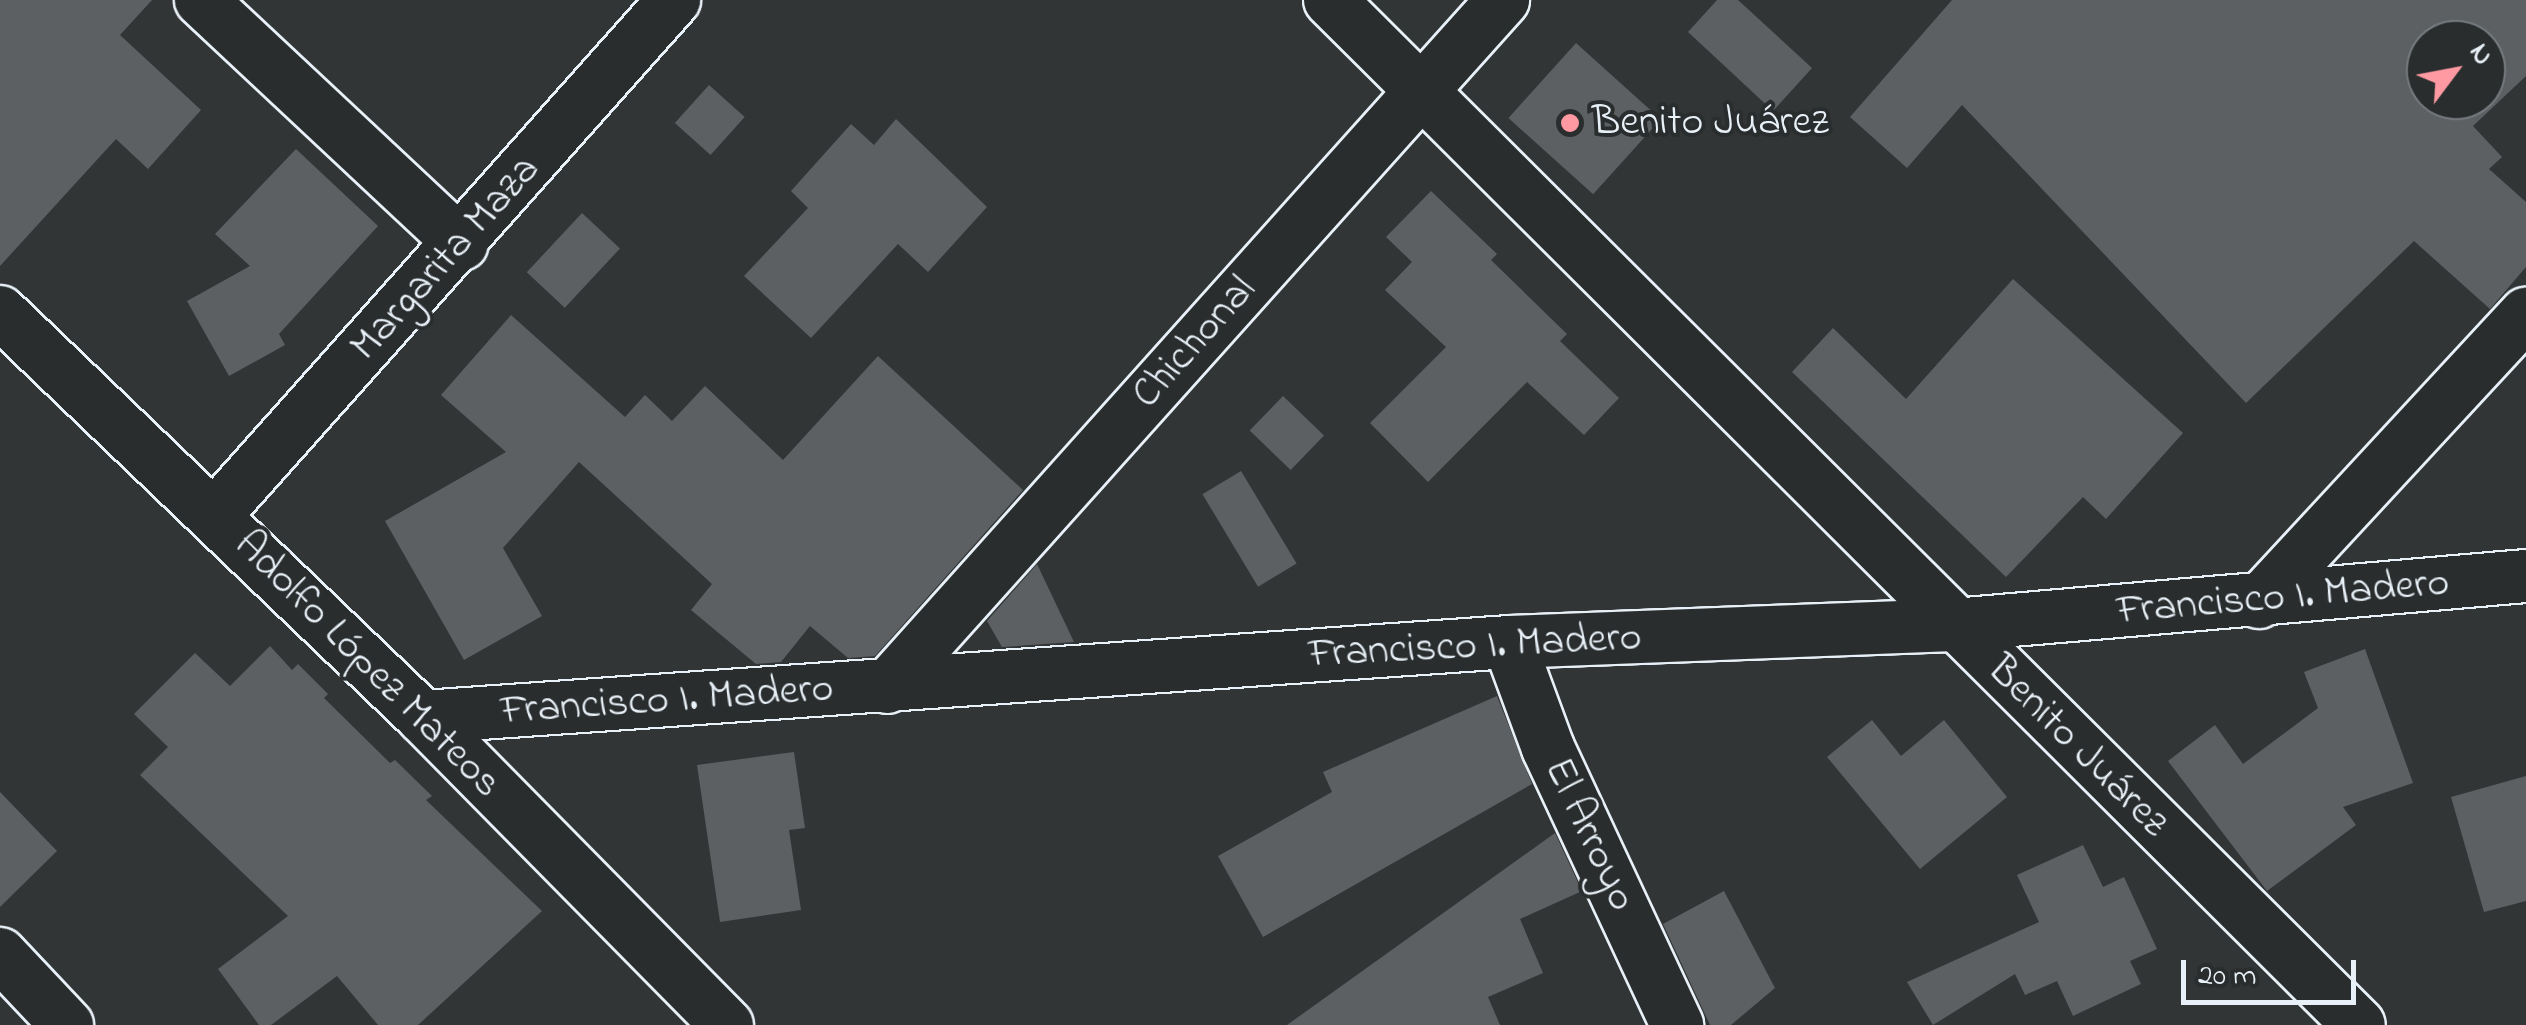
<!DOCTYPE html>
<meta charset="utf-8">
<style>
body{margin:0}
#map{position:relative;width:2526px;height:1025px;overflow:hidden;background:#323536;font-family:"Indie Flower",sans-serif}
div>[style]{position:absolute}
.building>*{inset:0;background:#5c6063;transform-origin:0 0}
.roads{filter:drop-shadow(2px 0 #e8f1f8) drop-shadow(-2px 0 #e8f1f8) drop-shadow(0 2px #e8f1f8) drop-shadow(0 -2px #e8f1f8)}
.minor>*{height:52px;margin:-26px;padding:0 26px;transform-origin:26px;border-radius:26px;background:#2a2d2e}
.dots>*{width:28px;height:28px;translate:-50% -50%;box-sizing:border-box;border:5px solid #2a2d2e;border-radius:50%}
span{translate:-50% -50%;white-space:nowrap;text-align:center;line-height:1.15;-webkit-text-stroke:8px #2a2d2e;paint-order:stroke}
.poi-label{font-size:42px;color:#e8f1f8}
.left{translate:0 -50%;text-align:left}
.street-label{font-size:42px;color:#e8f1f8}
.north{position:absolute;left:2406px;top:20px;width:100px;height:100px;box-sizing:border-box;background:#2a2d2e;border:2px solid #767b7f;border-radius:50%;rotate:58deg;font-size:28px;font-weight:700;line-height:40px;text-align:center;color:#e8f1f8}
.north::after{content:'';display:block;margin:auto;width:35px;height:45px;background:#ff9aa2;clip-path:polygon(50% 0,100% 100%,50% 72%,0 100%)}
.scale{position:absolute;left:2181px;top:960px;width:175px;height:45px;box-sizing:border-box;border:5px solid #e8f1f8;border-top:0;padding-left:12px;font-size:30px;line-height:35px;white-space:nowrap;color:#e8f1f8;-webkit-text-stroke:8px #2a2d2e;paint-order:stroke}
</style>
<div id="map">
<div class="building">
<i style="clip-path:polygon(0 0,152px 0,120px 35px,201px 110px,148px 169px,116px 139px,0 266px)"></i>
<i style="clip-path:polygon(1717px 0,1738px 0,1812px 68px,1773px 111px,1688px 32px)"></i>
<i style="clip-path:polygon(evenodd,1952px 0,2526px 0,2526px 76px,2473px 126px,2502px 157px,2489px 169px,2526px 202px,2526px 267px,2490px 309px,2414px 241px,2246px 403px,1962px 105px,1907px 168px,1850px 117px,1952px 0,2426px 40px,2486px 40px,2486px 100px,2426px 100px,2426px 40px)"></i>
<i style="left:1576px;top:43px;width:114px;height:101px;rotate:42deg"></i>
<i style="left:709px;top:85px;width:48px;height:51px;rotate:42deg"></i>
<i style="clip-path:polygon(896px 119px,987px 207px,928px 272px,898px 244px,811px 338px,744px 276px,808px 208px,791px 191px,851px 124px,874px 145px)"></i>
<i style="clip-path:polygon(296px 149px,378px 226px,279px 334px,285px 345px,229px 376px,187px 301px,250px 266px,215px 234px)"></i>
<i style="clip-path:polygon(1431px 191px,1497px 254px,1491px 260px,1567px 334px,1560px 341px,1619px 398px,1584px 435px,1527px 382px,1428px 482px,1370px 423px,1446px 347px,1385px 290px,1412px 262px,1386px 237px)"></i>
<i style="left:582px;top:213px;width:52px;height:81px;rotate:43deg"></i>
<i style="clip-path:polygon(2013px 279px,2183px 433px,2106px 519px,2083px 497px,2006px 577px,1792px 372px,1833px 328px,1906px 399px)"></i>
<i style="clip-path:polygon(511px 315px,625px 417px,645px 395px,672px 421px,705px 386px,783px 460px,878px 356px,1023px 490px,875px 656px,848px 658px,810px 626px,781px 662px,756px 664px,691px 610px,712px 584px,579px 462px,503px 548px,542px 616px,464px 660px,385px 521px,506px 452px,441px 395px)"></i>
<i style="left:1283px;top:396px;width:57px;height:48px;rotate:44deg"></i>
<i style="left:1241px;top:471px;width:108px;height:45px;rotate:59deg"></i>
<i style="clip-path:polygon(1037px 564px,1074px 642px,1002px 647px,987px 621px)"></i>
<i style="clip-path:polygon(270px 646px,292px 670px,298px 664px,328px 694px,324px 698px,390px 763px,395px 760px,432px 796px,426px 800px,542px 911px,418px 1025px,378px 1025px,337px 976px,271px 1025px,259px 1025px,218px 969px,288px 916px,140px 775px,168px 747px,134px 714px,195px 653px,230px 686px)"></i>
<i style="clip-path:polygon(2365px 649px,2413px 783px,2343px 807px,2356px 825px,2267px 891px,2168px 761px,2215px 725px,2243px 764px,2318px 708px,2304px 672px)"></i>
<i style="clip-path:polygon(1497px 696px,1532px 784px,1263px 937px,1218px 856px,1332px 792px,1323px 772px)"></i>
<i style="clip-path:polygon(1872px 720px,1901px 756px,1944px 720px,2007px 797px,1920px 869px,1827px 757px)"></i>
<i style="clip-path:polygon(794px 752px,805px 828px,789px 830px,801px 910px,720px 922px,697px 765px)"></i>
<i style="clip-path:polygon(2526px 776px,2526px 901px,2484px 912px,2451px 797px)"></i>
<i style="clip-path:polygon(0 792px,57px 851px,0 907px)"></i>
<i style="clip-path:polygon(1555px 833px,1582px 891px,1520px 919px,1543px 973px,1488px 997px,1500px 1025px,1287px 1025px)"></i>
<i style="clip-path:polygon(2083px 845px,2103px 887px,2124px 877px,2157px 949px,2130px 961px,2141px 984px,2073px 1016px,2057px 981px,2025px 995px,2015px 974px,1933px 1025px,1907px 982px,2039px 922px,2017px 875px)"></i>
<i style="clip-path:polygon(1724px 891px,1775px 988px,1731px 1025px,1710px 1025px,1663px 924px)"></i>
</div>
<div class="roads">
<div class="minor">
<i style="left:201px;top:0;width:357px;rotate:43.1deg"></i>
<i style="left:1330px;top:0;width:1452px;rotate:44.89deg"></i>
<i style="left:0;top:312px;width:586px;rotate:43.75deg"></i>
<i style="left:423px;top:717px;width:433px;rotate:45.4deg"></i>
<i style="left:215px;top:515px;width:690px;rotate:-48.29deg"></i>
<i style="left:2259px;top:602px;width:393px;rotate:-47.2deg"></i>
<i style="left:1509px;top:642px;width:113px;rotate:69.8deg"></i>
<i style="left:1548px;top:748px;width:306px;rotate:65deg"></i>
<i style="left:887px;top:687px;width:923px;rotate:-48.12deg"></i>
<i style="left:423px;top:717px;width:1089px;rotate:-3.95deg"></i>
<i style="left:1509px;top:642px;width:445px;rotate:-2.2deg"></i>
<i style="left:1954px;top:625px;width:574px;rotate:-4.9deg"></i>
<i style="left:0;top:954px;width:98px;rotate:46.7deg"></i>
</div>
</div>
<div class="dots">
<i style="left:1570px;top:123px;background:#ff9aa2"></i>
</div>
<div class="poi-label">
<span class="left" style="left:1592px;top:123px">Benito Juárez</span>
</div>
<div class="street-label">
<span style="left:446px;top:259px;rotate:-48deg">Margarita Maza</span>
<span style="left:1195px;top:343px;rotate:-48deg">Chichonal</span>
<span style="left:2283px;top:598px;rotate:-5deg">Francisco I. Madero</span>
<span style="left:1475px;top:647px;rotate:-3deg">Francisco I. Madero</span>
<span style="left:367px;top:665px;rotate:45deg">Adolfo López Mateos</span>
<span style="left:667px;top:701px;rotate:-4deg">Francisco I. Madero</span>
<span style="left:2077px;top:747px;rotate:45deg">Benito Juárez</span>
<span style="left:1589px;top:835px;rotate:65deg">El Arroyo</span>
</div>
<div class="north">N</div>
<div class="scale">20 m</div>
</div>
